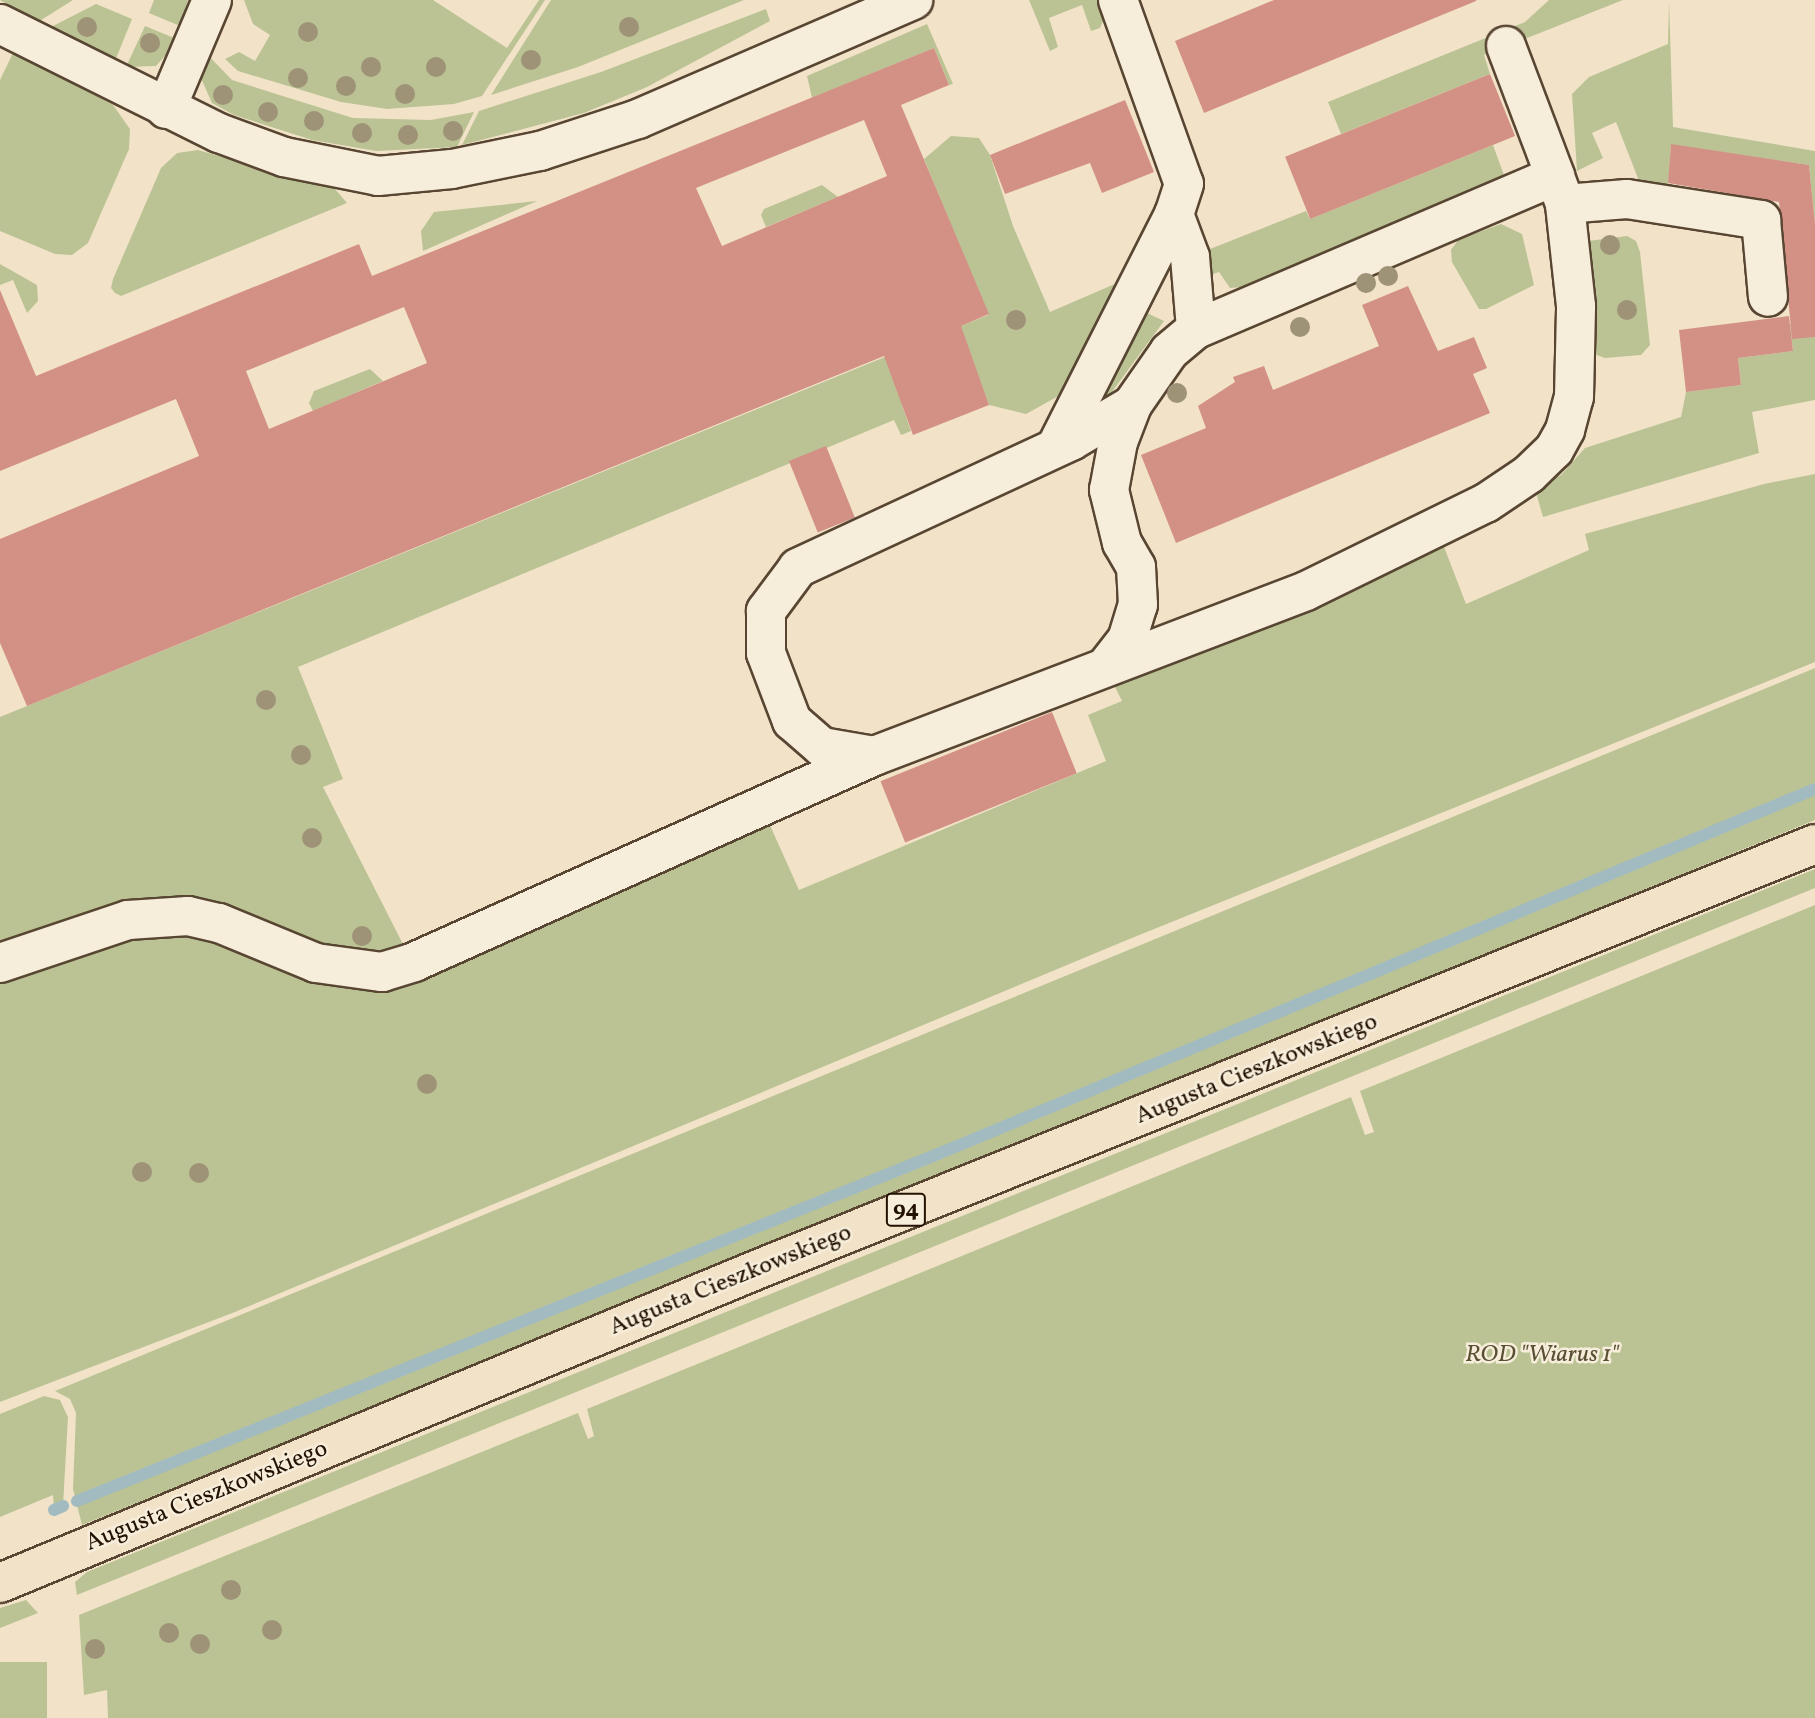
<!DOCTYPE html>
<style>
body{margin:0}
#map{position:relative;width:1815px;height:1718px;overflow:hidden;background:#f2e3c8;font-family:Vollkorn,serif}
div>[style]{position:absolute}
.green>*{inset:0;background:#bbc395;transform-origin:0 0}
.stream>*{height:12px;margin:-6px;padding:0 6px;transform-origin:6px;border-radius:6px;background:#a2bbc1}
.building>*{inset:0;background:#d39085;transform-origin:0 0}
.roads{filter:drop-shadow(2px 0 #584632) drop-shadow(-2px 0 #584632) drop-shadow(0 2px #584632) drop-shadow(0 -2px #584632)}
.minor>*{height:38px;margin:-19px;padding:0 19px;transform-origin:19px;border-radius:19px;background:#f7eddb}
.major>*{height:38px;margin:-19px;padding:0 19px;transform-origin:19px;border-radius:19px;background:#f2e3c8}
.trees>*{width:20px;height:20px;margin:-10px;border-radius:50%;background:#9e9277}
span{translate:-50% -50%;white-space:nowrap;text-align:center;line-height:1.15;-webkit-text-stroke:5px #f7eddb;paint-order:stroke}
.shield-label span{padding:2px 5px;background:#f7eddb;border:2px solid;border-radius:5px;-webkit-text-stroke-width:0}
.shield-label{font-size:23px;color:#241200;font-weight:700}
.street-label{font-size:24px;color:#241200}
.park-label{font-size:24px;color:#595034;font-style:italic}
</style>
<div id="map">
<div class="green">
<i style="clip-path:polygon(0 0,73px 0,38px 22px)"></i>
<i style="clip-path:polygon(154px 0,188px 0,180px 26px,149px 13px)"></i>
<i style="clip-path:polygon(244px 0,433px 0,507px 48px,539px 0,545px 0,482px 96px,454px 104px,387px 109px,341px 102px,238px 71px,225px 59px,239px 52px,255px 61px,270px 35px,253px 24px)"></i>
<i style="clip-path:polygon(551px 0,744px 0,578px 67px,491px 95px)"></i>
<i style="clip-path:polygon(1029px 0,1101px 0,1103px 21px,1100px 28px,1091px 31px,1082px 5px,1049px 18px,1058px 47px,1050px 51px)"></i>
<i style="clip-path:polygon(1549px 0,1623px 0,1484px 55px,1490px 74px,1341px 134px,1328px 102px,1525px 22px)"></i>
<i style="clip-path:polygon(1669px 0,1673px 127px,1815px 151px,1815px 224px,1809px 165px,1671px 145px,1668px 188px,1641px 186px,1616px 122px,1592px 133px,1603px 158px,1577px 171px,1572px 94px,1589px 77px,1668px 44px)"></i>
<i style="clip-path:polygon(96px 4px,132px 19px,115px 61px,49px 28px)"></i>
<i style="clip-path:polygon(766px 9px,770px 21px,647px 87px,584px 113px,462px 145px,479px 111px,601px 72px)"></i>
<i style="clip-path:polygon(927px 24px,953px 84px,949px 85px,934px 48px,812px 98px,807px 76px)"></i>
<i style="clip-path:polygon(145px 26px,179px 40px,156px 66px,126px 67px)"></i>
<i style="clip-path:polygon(14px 51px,113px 105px,130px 129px,129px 149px,88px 243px,72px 255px,55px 254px,0 231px,0 80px)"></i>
<i style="clip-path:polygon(205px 52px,232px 80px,353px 118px,431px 120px,474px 112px,457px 147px,376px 151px,312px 140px,234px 115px,212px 103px,199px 74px)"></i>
<i style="clip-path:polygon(951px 136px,979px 138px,990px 155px,1013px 226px,1050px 312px,1117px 283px,1134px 251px,1064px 393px,1026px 414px,989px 405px,978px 376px,902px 405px,911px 431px,901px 435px,894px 420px,298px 667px,343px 779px,323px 787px,408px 954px,352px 962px,256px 923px,0 951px,0 717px,988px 315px,924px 159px)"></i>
<i style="clip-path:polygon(1493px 145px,1505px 178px,1243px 287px,1230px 288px,1219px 272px,1213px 274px,1205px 251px,1306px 211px,1310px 219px)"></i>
<i style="clip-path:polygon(198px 150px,335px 189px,347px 203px,121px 296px,115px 293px,111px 288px,113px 279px,161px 168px,177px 153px)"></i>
<i style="clip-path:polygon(822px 185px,838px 197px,766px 227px,761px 215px,764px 209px)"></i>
<i style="clip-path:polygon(537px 201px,423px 251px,421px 231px,434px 212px)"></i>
<i style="clip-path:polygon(1501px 224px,1522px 234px,1534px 285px,1486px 309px,1479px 309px,1452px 262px,1451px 250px,1458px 240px)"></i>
<i style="clip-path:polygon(1627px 236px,1636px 241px,1640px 252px,1650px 345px,1641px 355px,1605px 358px,1594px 354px,1588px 241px)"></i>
<i style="clip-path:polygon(0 264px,37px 285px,38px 301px,27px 313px,13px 280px,0 285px)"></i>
<i style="clip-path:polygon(1145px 312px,1164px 321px,1095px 415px)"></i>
<i style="clip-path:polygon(1815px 322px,1815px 400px,1752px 412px,1759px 453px,1543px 517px,1535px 489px,1561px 475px,1585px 448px,1681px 417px,1686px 392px,1741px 385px,1738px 358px,1793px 351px,1790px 324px)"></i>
<i style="clip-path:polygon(370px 369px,383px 381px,313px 411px,309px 403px,314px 391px)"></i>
<i style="clip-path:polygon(1815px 474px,1815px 662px,1127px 940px,235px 1312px,0 1402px,0 978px,132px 932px,190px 930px,346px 983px,769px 823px,799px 890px,1106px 761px,1088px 715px,1122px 701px,1109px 675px,1441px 539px,1466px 604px,1589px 550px,1585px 534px,1764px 484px)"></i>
<i style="clip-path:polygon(1815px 668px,1815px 820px,82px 1525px,73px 1489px,76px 1413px,70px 1399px,55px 1391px)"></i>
<i style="clip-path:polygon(1815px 869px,1815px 888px,77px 1595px,75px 1582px,87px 1572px)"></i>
<i style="clip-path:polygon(1815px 905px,1815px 1718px,108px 1718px,107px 1690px,84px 1695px,79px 1615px,578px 1413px,588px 1439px,594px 1436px,587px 1409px,1351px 1097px,1365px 1135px,1374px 1132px,1360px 1091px)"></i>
<i style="clip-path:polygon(44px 1396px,60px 1400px,68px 1417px,63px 1506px,54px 1510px,53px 1495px,0 1517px,0 1414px)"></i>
<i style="clip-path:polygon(26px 1600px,38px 1613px,0 1628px,0 1608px)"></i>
<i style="left:47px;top:1662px;width:56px;height:47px;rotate:90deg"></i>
</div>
<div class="stream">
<i style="left:77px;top:1501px;width:928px;rotate:-21.95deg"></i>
<i style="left:938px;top:1154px;width:950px;rotate:-22.6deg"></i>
<i style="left:54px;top:1510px;width:10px;rotate:-24deg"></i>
</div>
<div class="building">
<i style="clip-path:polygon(1274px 0,1476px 0,1476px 1px,1204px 113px,1175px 41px)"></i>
<i style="clip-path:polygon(evenodd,934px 48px,949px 85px,901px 105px,989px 314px,961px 326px,989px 405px,913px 435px,884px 356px,27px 706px,0 643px,0 539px,199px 456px,176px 399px,0 471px,0 290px,36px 376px,359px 244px,372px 276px,934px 48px,864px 120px,887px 176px,722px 246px,696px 188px,864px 120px,934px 48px,404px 307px,427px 363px,269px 429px,246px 371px,404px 307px)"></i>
<i style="left:1490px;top:74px;width:67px;height:221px;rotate:68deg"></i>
<i style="clip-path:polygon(1125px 100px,1154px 172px,1102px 193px,1090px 163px,1005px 194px,990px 155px)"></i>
<i style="clip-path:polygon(1671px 144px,1809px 165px,1815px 224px,1815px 337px,1792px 339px,1779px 202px,1668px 183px)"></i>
<i style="clip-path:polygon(1408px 286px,1438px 351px,1474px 337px,1487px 368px,1473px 374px,1490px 413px,1176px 543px,1141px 455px,1206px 428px,1198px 406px,1235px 382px,1233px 377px,1264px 366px,1273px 390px,1379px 346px,1362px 305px)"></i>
<i style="clip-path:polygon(1789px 316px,1793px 351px,1738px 358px,1741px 385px,1686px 392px,1679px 330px)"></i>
<i style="left:826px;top:446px;width:77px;height:40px;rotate:68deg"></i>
<i style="left:1052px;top:712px;width:66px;height:185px;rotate:68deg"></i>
</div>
<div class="roads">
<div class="minor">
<i style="left:1118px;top:0;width:195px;rotate:70.3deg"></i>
<i style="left:1184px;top:184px;width:32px;rotate:108deg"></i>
<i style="left:1174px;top:214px;width:46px;rotate:69.6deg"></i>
<i style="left:1190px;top:257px;width:72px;rotate:85.2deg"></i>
<i style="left:0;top:24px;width:245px;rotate:26.5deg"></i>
<i style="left:219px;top:133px;width:69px;rotate:20.3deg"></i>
<i style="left:284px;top:157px;width:96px;rotate:11.4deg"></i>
<i style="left:378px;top:176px;width:74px;rotate:-5.4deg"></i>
<i style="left:452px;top:169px;width:90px;rotate:-11.6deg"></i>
<i style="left:540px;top:151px;width:103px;rotate:-18.1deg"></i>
<i style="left:638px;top:119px;width:300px;rotate:-23.4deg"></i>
<i style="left:1506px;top:46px;width:139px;rotate:69.3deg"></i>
<i style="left:1555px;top:176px;width:390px;rotate:156.9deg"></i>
<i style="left:1196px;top:329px;width:35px;rotate:140deg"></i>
<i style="left:1169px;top:352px;width:65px;rotate:124.9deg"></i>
<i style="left:1132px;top:405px;width:71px;rotate:149.5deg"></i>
<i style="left:1071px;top:441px;width:301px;rotate:155.1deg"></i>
<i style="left:798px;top:568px;width:54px;rotate:126.7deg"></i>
<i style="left:766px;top:611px;width:42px;rotate:90deg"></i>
<i style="left:766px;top:653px;width:73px;rotate:69.1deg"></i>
<i style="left:792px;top:721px;width:40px;rotate:41deg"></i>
<i style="left:822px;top:747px;width:53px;rotate:9.8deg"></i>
<i style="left:874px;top:756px;width:462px;rotate:-20.9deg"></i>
<i style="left:1306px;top:591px;width:200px;rotate:-26.1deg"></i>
<i style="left:1486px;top:503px;width:52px;rotate:-34deg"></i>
<i style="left:1529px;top:474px;width:35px;rotate:-44deg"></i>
<i style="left:1554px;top:450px;width:23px;rotate:-61deg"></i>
<i style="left:1565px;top:430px;width:34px;rotate:-75deg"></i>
<i style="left:1574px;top:397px;width:91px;rotate:-88.7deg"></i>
<i style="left:1576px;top:306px;width:103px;rotate:-96.2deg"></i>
<i style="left:166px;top:109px;width:118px;rotate:-67.1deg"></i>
<i style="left:1557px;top:182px;width:23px;rotate:70deg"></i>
<i style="left:1565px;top:204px;width:62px;rotate:-4.6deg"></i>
<i style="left:1627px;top:199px;width:136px;rotate:8.9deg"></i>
<i style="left:1761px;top:220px;width:77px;rotate:84.8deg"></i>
<i style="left:1056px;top:447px;width:261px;rotate:-63.1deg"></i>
<i style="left:1108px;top:664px;width:31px;rotate:-52deg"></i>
<i style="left:1127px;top:640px;width:37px;rotate:-73deg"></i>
<i style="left:1138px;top:605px;width:38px;rotate:-93deg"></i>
<i style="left:1136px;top:567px;width:28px;rotate:-120deg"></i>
<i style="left:1122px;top:543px;width:55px;rotate:-103.8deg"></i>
<i style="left:1109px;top:490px;width:49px;rotate:-79.4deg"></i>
<i style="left:1118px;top:442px;width:40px;rotate:-69deg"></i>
<i style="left:0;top:963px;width:135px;rotate:-18.6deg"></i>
<i style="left:128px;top:920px;width:60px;rotate:-3.8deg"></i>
<i style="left:188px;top:916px;width:32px;rotate:13deg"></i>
<i style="left:219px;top:923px;width:105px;rotate:22.4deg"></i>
<i style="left:316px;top:963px;width:67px;rotate:7.8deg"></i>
<i style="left:382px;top:972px;width:34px;rotate:-17deg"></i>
<i style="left:414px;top:962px;width:504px;rotate:-24.12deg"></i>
</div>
<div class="major">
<i style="left:0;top:1583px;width:818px;rotate:-22.49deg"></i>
<i style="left:756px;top:1270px;width:1141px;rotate:-21.91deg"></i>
</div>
</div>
<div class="trees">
<i style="left:87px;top:27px"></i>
<i style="left:629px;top:27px"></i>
<i style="left:308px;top:32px"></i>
<i style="left:150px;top:43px"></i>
<i style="left:531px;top:60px"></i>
<i style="left:371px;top:67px"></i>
<i style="left:436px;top:67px"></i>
<i style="left:298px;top:78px"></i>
<i style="left:346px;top:86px"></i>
<i style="left:405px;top:94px"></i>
<i style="left:223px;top:95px"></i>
<i style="left:268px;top:112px"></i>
<i style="left:314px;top:121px"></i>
<i style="left:453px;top:131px"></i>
<i style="left:362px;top:133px"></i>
<i style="left:408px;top:135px"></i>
<i style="left:1610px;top:245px"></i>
<i style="left:1388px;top:276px"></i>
<i style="left:1366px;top:283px"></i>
<i style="left:1627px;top:310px"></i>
<i style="left:1016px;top:320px"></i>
<i style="left:1300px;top:327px"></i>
<i style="left:1177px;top:393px"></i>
<i style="left:266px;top:700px"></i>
<i style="left:301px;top:755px"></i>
<i style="left:312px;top:838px"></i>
<i style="left:362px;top:936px"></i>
<i style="left:427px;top:1084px"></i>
<i style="left:142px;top:1172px"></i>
<i style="left:199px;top:1173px"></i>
<i style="left:231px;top:1590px"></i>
<i style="left:272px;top:1630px"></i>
<i style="left:169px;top:1633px"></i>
<i style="left:200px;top:1644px"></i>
<i style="left:95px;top:1649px"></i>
</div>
<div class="shield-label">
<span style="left:906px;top:1210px">94</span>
</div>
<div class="street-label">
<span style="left:1257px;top:1070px;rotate:-22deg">Augusta Cieszkowskiego</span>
<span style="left:731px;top:1281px;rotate:-22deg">Augusta Cieszkowskiego</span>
<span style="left:207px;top:1497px;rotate:-22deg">Augusta Cieszkowskiego</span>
</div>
<div class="park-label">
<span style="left:1542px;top:1356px">ROD "Wiarus 1"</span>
</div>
</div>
